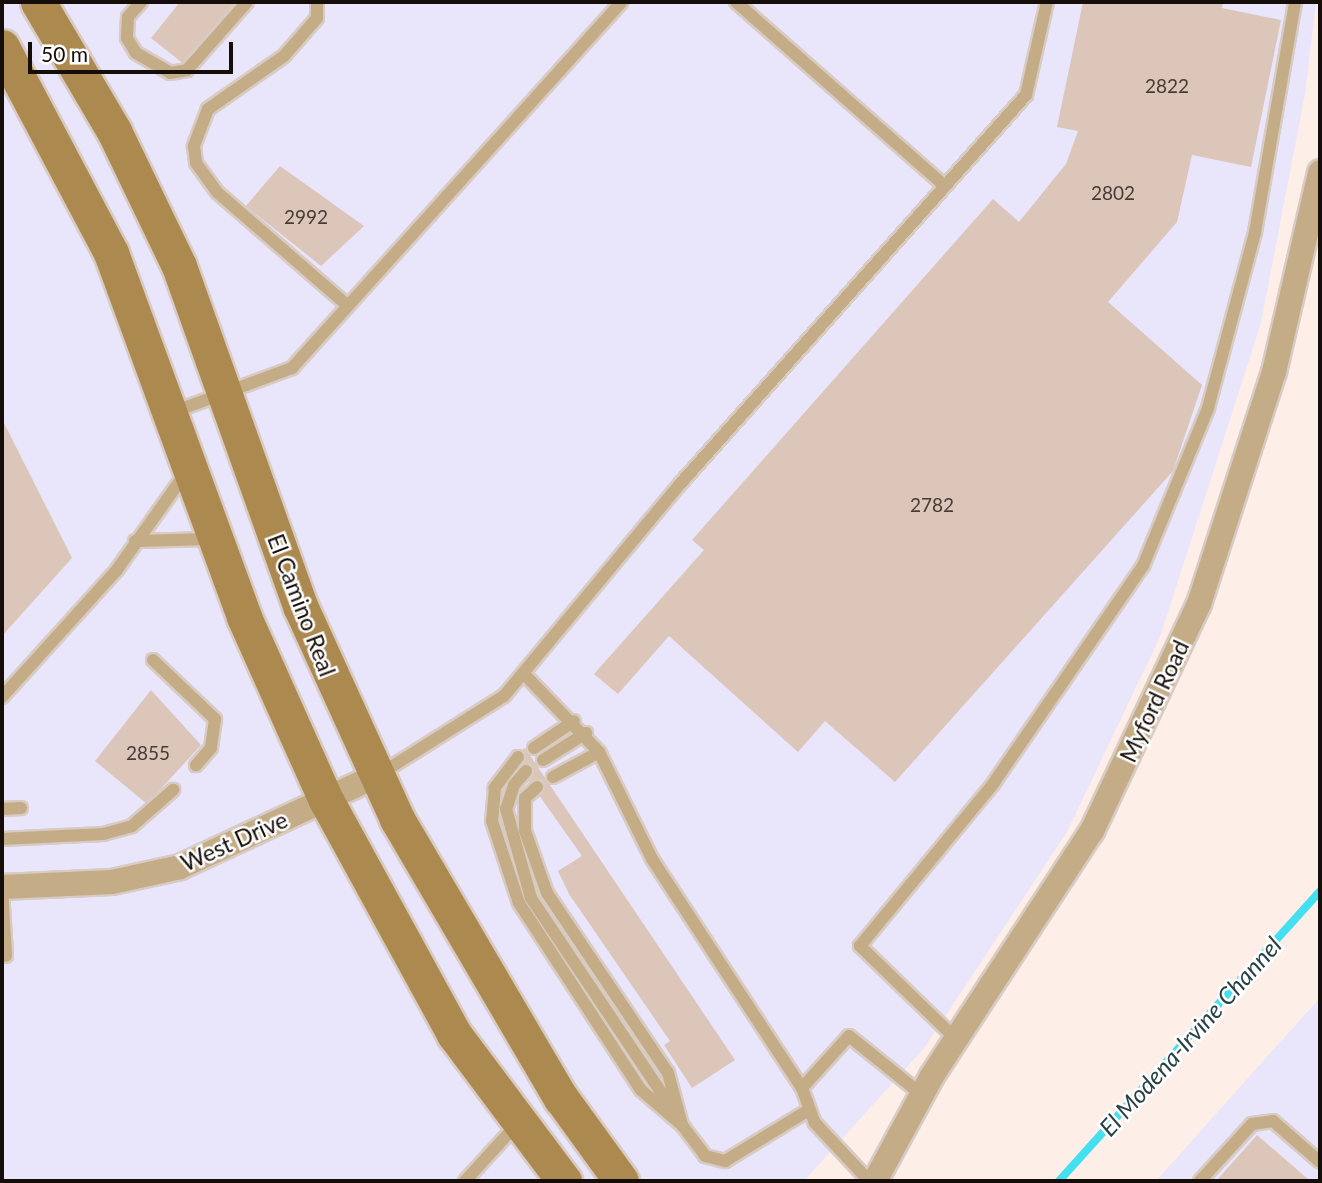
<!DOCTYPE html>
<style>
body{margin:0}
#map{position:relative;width:1322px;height:1183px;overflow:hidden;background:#fdefe8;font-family:Lato,sans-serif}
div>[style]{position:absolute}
.commercial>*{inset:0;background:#e9e5fb}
.stream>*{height:8px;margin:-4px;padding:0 4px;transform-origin:4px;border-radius:4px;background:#43e0f1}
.building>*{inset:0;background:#dcc6ba}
.roads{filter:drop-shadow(2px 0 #d8cbc4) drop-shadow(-2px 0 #d8cbc4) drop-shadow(0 2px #d8cbc4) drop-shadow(0 -2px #d8cbc4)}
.lane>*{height:12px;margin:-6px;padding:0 6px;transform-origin:6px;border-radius:6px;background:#c3ac86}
.street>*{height:24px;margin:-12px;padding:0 12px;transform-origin:12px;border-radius:12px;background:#c3ac86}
.secondary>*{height:35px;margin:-17.5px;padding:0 17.5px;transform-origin:17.5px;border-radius:17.5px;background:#ab894f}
span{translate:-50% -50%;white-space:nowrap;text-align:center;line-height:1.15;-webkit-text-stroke:5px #fff;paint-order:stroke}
.number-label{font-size:19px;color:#473b35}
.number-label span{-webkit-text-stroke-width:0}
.street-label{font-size:23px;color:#150d09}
.water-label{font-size:24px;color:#274144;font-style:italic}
.frame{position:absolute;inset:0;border:4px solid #150d09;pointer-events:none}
.scale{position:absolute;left:28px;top:42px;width:205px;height:32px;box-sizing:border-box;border:4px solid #150d09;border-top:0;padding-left:9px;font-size:21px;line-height:24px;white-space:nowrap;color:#150d09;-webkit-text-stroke:5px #fff;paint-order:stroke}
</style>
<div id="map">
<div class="commercial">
<i style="clip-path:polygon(2px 2px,1316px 2px,1305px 94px,1261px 323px,1160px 637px,1067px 832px,925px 1047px,804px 1181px,2px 1181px)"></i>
<i style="clip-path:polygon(1320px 998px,1320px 1181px,1156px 1181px,1264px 1060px)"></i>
</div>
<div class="stream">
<i style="left:1059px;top:1181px;width:390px;rotate:-48deg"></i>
</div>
<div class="building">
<i style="clip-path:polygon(180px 2px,235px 2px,185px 65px,151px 38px)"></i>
<i style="clip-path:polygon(1083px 2px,1223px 2px,1222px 8px,1281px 20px,1251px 167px,1192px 155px,1177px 222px,1108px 302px,1202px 385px,1173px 471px,895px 782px,825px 721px,798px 752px,669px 636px,618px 694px,594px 674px,704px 550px,692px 540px,993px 199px,1019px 222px,1066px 164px,1078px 131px,1057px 127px)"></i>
<i style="clip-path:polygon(280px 166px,364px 226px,321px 266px,246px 206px)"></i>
<i style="clip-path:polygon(2px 419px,72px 558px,2px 636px)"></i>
<i style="clip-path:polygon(151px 690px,201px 745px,147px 804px,95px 761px)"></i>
<i style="clip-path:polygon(525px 748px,735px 1060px,692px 1088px,664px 1045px,670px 1041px,569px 894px,558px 871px,582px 856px,512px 757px)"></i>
<i style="clip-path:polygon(1257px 1135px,1308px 1179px,1306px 1181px,1216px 1181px)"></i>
</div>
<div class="roads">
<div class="lane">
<i style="left:141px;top:2px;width:20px;rotate:131deg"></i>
<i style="left:128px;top:17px;width:21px;rotate:93deg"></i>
<i style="left:127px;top:38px;width:17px;rotate:59deg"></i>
<i style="left:136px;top:53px;width:39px;rotate:30deg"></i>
<i style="left:170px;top:73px;width:17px;rotate:-10deg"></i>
<i style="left:187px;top:70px;width:91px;rotate:-48.6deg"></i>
<i style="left:317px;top:2px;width:16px;rotate:90deg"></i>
<i style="left:317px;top:18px;width:50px;rotate:131deg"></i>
<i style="left:284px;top:56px;width:93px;rotate:145.1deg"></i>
<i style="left:208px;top:109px;width:40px;rotate:111deg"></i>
<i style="left:194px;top:146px;width:17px;rotate:83deg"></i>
<i style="left:196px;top:163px;width:37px;rotate:54deg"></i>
<i style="left:218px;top:193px;width:172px;rotate:41deg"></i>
<i style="left:736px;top:2px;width:278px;rotate:41.4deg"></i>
<i style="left:173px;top:412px;width:127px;rotate:-20.3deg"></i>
<i style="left:292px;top:368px;width:492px;rotate:-48deg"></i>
<i style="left:135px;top:541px;width:77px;rotate:-1.5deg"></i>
<i style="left:153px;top:660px;width:86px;rotate:43.6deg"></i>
<i style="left:215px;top:719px;width:29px;rotate:98deg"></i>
<i style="left:211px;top:748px;width:23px;rotate:131deg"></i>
<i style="left:524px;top:674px;width:108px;rotate:46.1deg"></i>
<i style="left:599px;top:752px;width:119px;rotate:63.6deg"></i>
<i style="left:652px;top:859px;width:274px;rotate:56.8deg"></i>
<i style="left:802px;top:1088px;width:37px;rotate:70deg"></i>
<i style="left:815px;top:1123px;width:79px;rotate:47deg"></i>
<i style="left:2px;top:697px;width:170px;rotate:-47.9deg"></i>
<i style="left:116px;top:571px;width:119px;rotate:-54.6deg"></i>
<i style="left:534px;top:748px;width:48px;rotate:-34deg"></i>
<i style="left:518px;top:757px;width:39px;rotate:127deg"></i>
<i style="left:495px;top:788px;width:33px;rotate:95deg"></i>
<i style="left:492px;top:821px;width:86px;rotate:71.8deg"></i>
<i style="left:519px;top:903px;width:223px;rotate:56.9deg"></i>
<i style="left:641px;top:1090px;width:54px;rotate:40.5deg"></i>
<i style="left:543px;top:760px;width:51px;rotate:-32.1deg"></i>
<i style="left:526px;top:771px;width:18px;rotate:131deg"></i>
<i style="left:514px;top:785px;width:25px;rotate:108deg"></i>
<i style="left:506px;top:809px;width:92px;rotate:74.3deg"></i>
<i style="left:531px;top:898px;width:259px;rotate:56.2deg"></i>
<i style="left:380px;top:774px;width:146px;rotate:-32.2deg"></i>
<i style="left:504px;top:696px;width:277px;rotate:-50.3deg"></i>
<i style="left:681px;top:483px;width:519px;rotate:-48.36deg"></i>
<i style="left:1026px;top:95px;width:95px;rotate:-77.3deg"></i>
<i style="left:553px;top:777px;width:52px;rotate:-28.5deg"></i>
<i style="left:537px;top:787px;width:16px;rotate:137deg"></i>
<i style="left:525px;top:798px;width:33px;rotate:90deg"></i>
<i style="left:525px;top:831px;width:66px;rotate:70.5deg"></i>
<i style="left:547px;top:893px;width:217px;rotate:56.1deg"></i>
<i style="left:668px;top:1073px;width:54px;rotate:74.9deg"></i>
<i style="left:682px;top:1125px;width:39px;rotate:53deg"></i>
<i style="left:705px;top:1156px;width:21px;rotate:14deg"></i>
<i style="left:725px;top:1161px;width:98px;rotate:-31.3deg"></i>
<i style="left:2px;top:809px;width:19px;rotate:-3deg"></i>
<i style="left:2px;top:839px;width:101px;rotate:-2.8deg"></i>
<i style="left:103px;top:834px;width:30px;rotate:-15deg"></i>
<i style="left:132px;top:826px;width:55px;rotate:-41.3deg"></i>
<i style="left:2px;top:890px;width:66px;rotate:86.5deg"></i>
<i style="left:956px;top:1039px;width:134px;rotate:-135.9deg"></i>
<i style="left:860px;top:946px;width:210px;rotate:-50.6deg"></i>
<i style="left:993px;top:784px;width:265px;rotate:-55.5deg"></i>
<i style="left:1143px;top:566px;width:171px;rotate:-67.6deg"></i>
<i style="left:1208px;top:408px;width:182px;rotate:-75deg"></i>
<i style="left:1255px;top:232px;width:233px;rotate:-80.1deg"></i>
<i style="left:802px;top:1088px;width:70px;rotate:-47.9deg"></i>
<i style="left:849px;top:1036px;width:94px;rotate:38.9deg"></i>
<i style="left:465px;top:1181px;width:77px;rotate:-47.6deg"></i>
<i style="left:1200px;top:1181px;width:77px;rotate:-47.6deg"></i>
<i style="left:1252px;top:1124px;width:21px;rotate:-8deg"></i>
<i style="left:1273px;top:1121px;width:62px;rotate:41.1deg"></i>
</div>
<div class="street">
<i style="left:2px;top:887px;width:110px;rotate:-2.6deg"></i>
<i style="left:112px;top:882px;width:70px;rotate:-12.4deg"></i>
<i style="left:180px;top:867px;width:216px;rotate:-24.9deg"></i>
<i style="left:875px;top:1181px;width:119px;rotate:-61.5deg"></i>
<i style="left:932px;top:1076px;width:293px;rotate:-56.9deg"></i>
<i style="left:1092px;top:831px;width:251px;rotate:-64.8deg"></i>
<i style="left:1199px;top:604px;width:244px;rotate:-72.1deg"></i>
<i style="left:1274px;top:372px;width:205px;rotate:-77deg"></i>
</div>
<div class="secondary">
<i style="left:38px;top:2px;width:150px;rotate:59.5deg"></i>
<i style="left:114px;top:131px;width:150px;rotate:64.3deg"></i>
<i style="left:179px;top:266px;width:363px;rotate:70.4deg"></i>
<i style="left:301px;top:608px;width:232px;rotate:65.5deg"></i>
<i style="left:397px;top:819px;width:324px;rotate:59.6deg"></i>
<i style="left:561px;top:1098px;width:102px;rotate:54.1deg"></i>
<i style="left:2px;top:47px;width:233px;rotate:62.1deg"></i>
<i style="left:111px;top:253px;width:388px;rotate:69.9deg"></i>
<i style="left:244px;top:617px;width:201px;rotate:65.9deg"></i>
<i style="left:326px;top:800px;width:267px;rotate:61.3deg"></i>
<i style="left:454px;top:1034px;width:184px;rotate:53.2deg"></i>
</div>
</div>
<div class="number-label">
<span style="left:1167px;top:86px">2822</span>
<span style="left:1113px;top:193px">2802</span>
<span style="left:306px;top:217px">2992</span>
<span style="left:932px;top:505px">2782</span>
<span style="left:148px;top:753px">2855</span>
</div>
<div class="street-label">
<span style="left:302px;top:605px;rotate:69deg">El Camino Real</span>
<span style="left:1154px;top:701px;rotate:-65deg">Myford Road</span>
<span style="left:234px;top:841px;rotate:-24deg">West Drive</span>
</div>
<div class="water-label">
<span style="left:1190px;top:1036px;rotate:-48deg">El Modena-Irvine Channel</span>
</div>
<div class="frame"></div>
<div class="scale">50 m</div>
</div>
